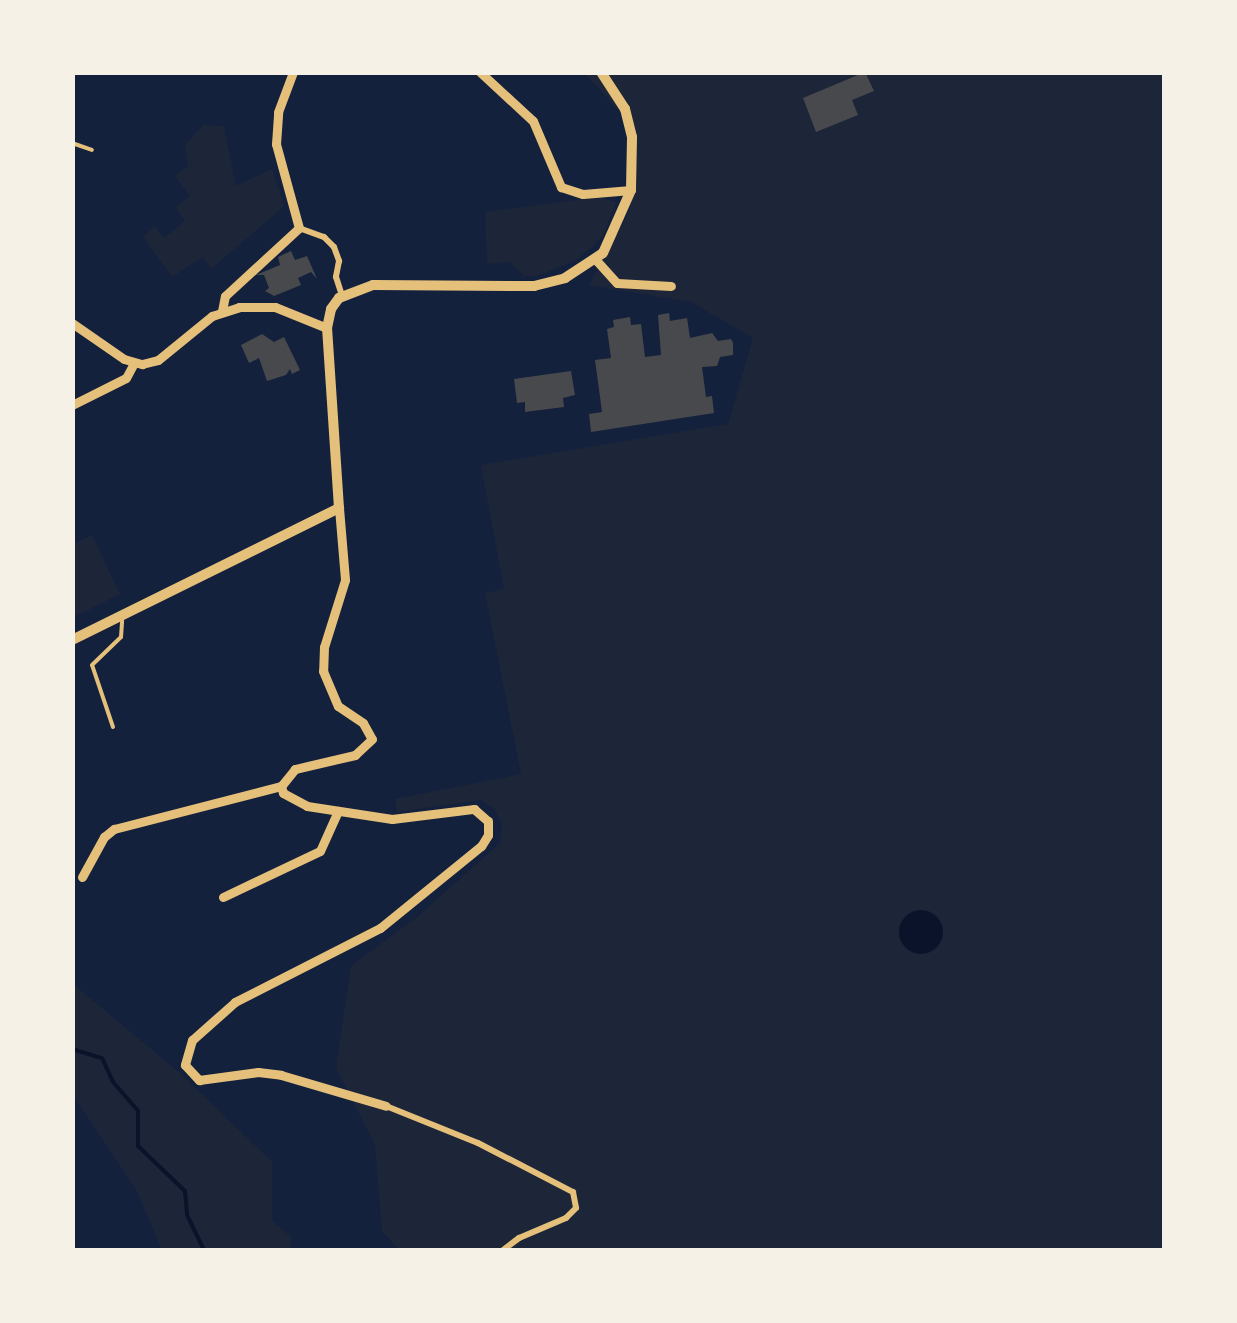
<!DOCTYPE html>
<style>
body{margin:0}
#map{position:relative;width:1237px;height:1323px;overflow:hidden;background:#14213d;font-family:Manrope,sans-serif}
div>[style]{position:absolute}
.green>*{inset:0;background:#1d2539}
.water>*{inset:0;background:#0b132b}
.round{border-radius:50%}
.stream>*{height:4px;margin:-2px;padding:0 2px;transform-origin:2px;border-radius:2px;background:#0b132b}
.building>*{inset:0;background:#48494c}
.service>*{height:4px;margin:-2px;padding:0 2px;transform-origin:2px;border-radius:2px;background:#e5c07b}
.pedestrian>*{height:6px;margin:-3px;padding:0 3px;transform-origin:3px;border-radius:3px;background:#e5c07b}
.minor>*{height:9px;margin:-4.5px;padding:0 4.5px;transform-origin:4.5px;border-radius:4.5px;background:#e5c07b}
.tertiary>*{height:10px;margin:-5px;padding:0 5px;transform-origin:5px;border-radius:5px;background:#e5c07b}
span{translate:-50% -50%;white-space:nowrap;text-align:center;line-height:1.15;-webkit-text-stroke:8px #f6f1e7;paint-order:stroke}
.frame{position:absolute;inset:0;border:75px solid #f6f1e7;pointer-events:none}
</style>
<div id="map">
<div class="green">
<i style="clip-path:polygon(584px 73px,1164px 73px,1164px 1250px,399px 1250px,382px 1231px,375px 1145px,336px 1068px,351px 966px,417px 917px,500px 843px,502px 823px,494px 809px,481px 800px,397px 812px,395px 799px,521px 774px,485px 593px,504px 589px,481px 465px,728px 424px,753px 338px,691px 302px,589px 285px,629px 212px,637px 162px,630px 122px)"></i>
<i style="clip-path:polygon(203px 125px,224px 126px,236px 186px,272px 169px,284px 206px,211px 269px,203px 257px,172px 277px,143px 237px,155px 226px,164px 238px,185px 221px,175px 207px,190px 196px,175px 176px,188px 166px,185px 145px)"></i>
<i style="clip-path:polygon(598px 197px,616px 202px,603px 236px,577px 260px,538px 276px,524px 276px,510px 262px,487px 264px,485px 212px)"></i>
<i style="clip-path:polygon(92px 535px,120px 594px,74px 617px,73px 544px)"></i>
<i style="clip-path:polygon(72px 983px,180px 1073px,272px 1162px,272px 1220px,292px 1238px,290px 1250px,162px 1250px,137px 1191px,73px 1095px)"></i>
</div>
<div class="water">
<i class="round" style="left:899px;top:910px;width:44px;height:44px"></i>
</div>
<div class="stream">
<i style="left:72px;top:1049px;width:31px;rotate:17deg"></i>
<i style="left:102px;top:1058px;width:26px;rotate:65deg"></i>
<i style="left:113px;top:1082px;width:38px;rotate:49deg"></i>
<i style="left:138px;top:1111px;width:35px;rotate:90deg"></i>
<i style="left:138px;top:1146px;width:65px;rotate:43.8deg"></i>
<i style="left:185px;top:1191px;width:24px;rotate:85deg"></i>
<i style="left:187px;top:1215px;width:39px;rotate:64deg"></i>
</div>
<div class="building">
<i style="clip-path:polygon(865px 72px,874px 91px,852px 100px,858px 115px,816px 132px,803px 98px)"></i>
<i style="clip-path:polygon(291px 251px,295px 260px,307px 256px,317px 279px,311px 272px,298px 278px,301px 285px,274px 296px,265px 291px,269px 288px,264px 275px,256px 275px,280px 265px,278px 257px)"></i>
<i style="clip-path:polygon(669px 313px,670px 321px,687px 318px,690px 338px,712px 333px,718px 341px,731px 339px,733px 343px,733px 355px,720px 357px,717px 366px,702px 367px,706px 397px,712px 396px,714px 413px,591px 432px,589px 414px,602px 412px,595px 360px,611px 358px,607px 329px,614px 327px,613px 320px,630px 317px,631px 325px,641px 324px,645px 357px,661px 355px,658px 315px)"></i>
<i style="clip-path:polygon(262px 334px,274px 342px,284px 337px,300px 370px,292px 374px,290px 369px,286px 375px,267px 381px,259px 358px,249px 363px,241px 345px)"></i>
<i style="clip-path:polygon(571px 371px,575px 395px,563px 398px,564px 407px,525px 412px,525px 402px,517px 403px,514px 379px)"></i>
</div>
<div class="service">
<i style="left:72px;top:143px;width:21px;rotate:19deg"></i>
<i style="left:113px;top:727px;width:65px;rotate:-108.7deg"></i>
<i style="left:92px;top:665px;width:40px;rotate:-44deg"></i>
<i style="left:121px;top:637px;width:16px;rotate:-86deg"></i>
</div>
<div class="pedestrian">
<i style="left:299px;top:228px;width:27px;rotate:20deg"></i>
<i style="left:324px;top:237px;width:14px;rotate:45deg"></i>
<i style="left:334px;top:247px;width:15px;rotate:70deg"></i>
<i style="left:339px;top:261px;width:16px;rotate:101deg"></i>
<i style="left:336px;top:277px;width:20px;rotate:72deg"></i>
<i style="left:386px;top:1106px;width:99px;rotate:21.9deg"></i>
<i style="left:478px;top:1143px;width:107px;rotate:27.3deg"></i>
<i style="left:573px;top:1192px;width:16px;rotate:79deg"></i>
<i style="left:576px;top:1208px;width:14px;rotate:135deg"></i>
<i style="left:566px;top:1218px;width:51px;rotate:156.9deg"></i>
<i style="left:519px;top:1238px;width:20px;rotate:143deg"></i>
</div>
<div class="minor">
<i style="left:480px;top:72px;width:72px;rotate:42.8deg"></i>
<i style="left:533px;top:121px;width:72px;rotate:67deg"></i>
<i style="left:561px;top:187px;width:23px;rotate:18deg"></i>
<i style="left:583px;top:194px;width:48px;rotate:-4.8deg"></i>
<i style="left:596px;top:260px;width:31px;rotate:48deg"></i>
<i style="left:617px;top:283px;width:54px;rotate:3.2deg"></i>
<i style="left:222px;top:311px;width:15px;rotate:-79deg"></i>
<i style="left:225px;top:296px;width:100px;rotate:-42.6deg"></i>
<i style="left:299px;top:228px;width:87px;rotate:-105.3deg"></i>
<i style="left:276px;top:144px;width:32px;rotate:-86deg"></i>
<i style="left:278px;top:112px;width:43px;rotate:-69.4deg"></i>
<i style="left:72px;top:323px;width:63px;rotate:34.7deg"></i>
<i style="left:124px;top:359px;width:19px;rotate:16deg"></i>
<i style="left:142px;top:364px;width:16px;rotate:-14deg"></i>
<i style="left:158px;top:360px;width:70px;rotate:-39.2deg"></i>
<i style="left:212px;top:316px;width:28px;rotate:-18deg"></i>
<i style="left:239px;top:307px;width:36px"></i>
<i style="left:275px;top:307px;width:56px;rotate:22deg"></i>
<i style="left:72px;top:405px;width:60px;rotate:-26.6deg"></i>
<i style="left:126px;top:378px;width:17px;rotate:-62deg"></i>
<i style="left:339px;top:508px;width:72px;rotate:85.2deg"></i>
<i style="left:345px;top:580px;width:70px;rotate:107.4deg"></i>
<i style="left:324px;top:647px;width:24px;rotate:92deg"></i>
<i style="left:323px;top:671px;width:38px;rotate:67deg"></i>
<i style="left:338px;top:706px;width:30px;rotate:34deg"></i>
<i style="left:363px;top:723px;width:18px;rotate:61deg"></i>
<i style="left:372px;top:739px;width:23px;rotate:137deg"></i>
<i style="left:355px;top:755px;width:62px;rotate:166.9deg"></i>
<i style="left:295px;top:769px;width:22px;rotate:129deg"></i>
<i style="left:281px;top:786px;width:7px;rotate:74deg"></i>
<i style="left:283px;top:793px;width:27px;rotate:28deg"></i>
<i style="left:307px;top:806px;width:86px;rotate:8.7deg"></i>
<i style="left:392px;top:819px;width:83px;rotate:-7deg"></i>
<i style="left:474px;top:809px;width:18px;rotate:41deg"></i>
<i style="left:488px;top:821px;width:14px;rotate:90deg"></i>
<i style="left:488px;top:835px;width:13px;rotate:122deg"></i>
<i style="left:481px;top:846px;width:130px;rotate:140.9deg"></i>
<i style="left:380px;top:928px;width:163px;rotate:153deg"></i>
<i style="left:235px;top:1002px;width:57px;rotate:138.5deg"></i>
<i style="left:192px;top:1040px;width:26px;rotate:106deg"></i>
<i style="left:185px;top:1065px;width:21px;rotate:47deg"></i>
<i style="left:199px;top:1080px;width:60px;rotate:-7.7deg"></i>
<i style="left:258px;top:1072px;width:23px;rotate:7deg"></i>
<i style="left:281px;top:1075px;width:109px;rotate:16.4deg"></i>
<i style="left:82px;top:877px;width:46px;rotate:-61.2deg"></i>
<i style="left:104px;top:837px;width:13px;rotate:-39deg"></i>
<i style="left:114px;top:829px;width:172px;rotate:-14.4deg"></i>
<i style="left:223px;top:897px;width:107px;rotate:-25.4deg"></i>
<i style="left:320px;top:851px;width:44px;rotate:-65.8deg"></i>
</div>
<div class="tertiary">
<i style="left:72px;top:640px;width:298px;rotate:-26.3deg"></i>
<i style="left:339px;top:508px;width:180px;rotate:-93.8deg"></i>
<i style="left:327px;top:328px;width:19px;rotate:-78deg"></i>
<i style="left:331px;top:309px;width:14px;rotate:-54deg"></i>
<i style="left:339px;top:298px;width:36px;rotate:-21deg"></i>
<i style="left:373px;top:285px;width:161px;rotate:0.4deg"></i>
<i style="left:534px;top:286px;width:32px;rotate:-14deg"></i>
<i style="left:565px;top:278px;width:45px;rotate:-33.3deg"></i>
<i style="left:603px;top:253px;width:69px;rotate:-66deg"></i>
<i style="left:631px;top:190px;width:53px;rotate:-88.9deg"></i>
<i style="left:632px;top:137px;width:29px;rotate:-104deg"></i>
<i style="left:625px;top:109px;width:44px;rotate:-123deg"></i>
</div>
<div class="frame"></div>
</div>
